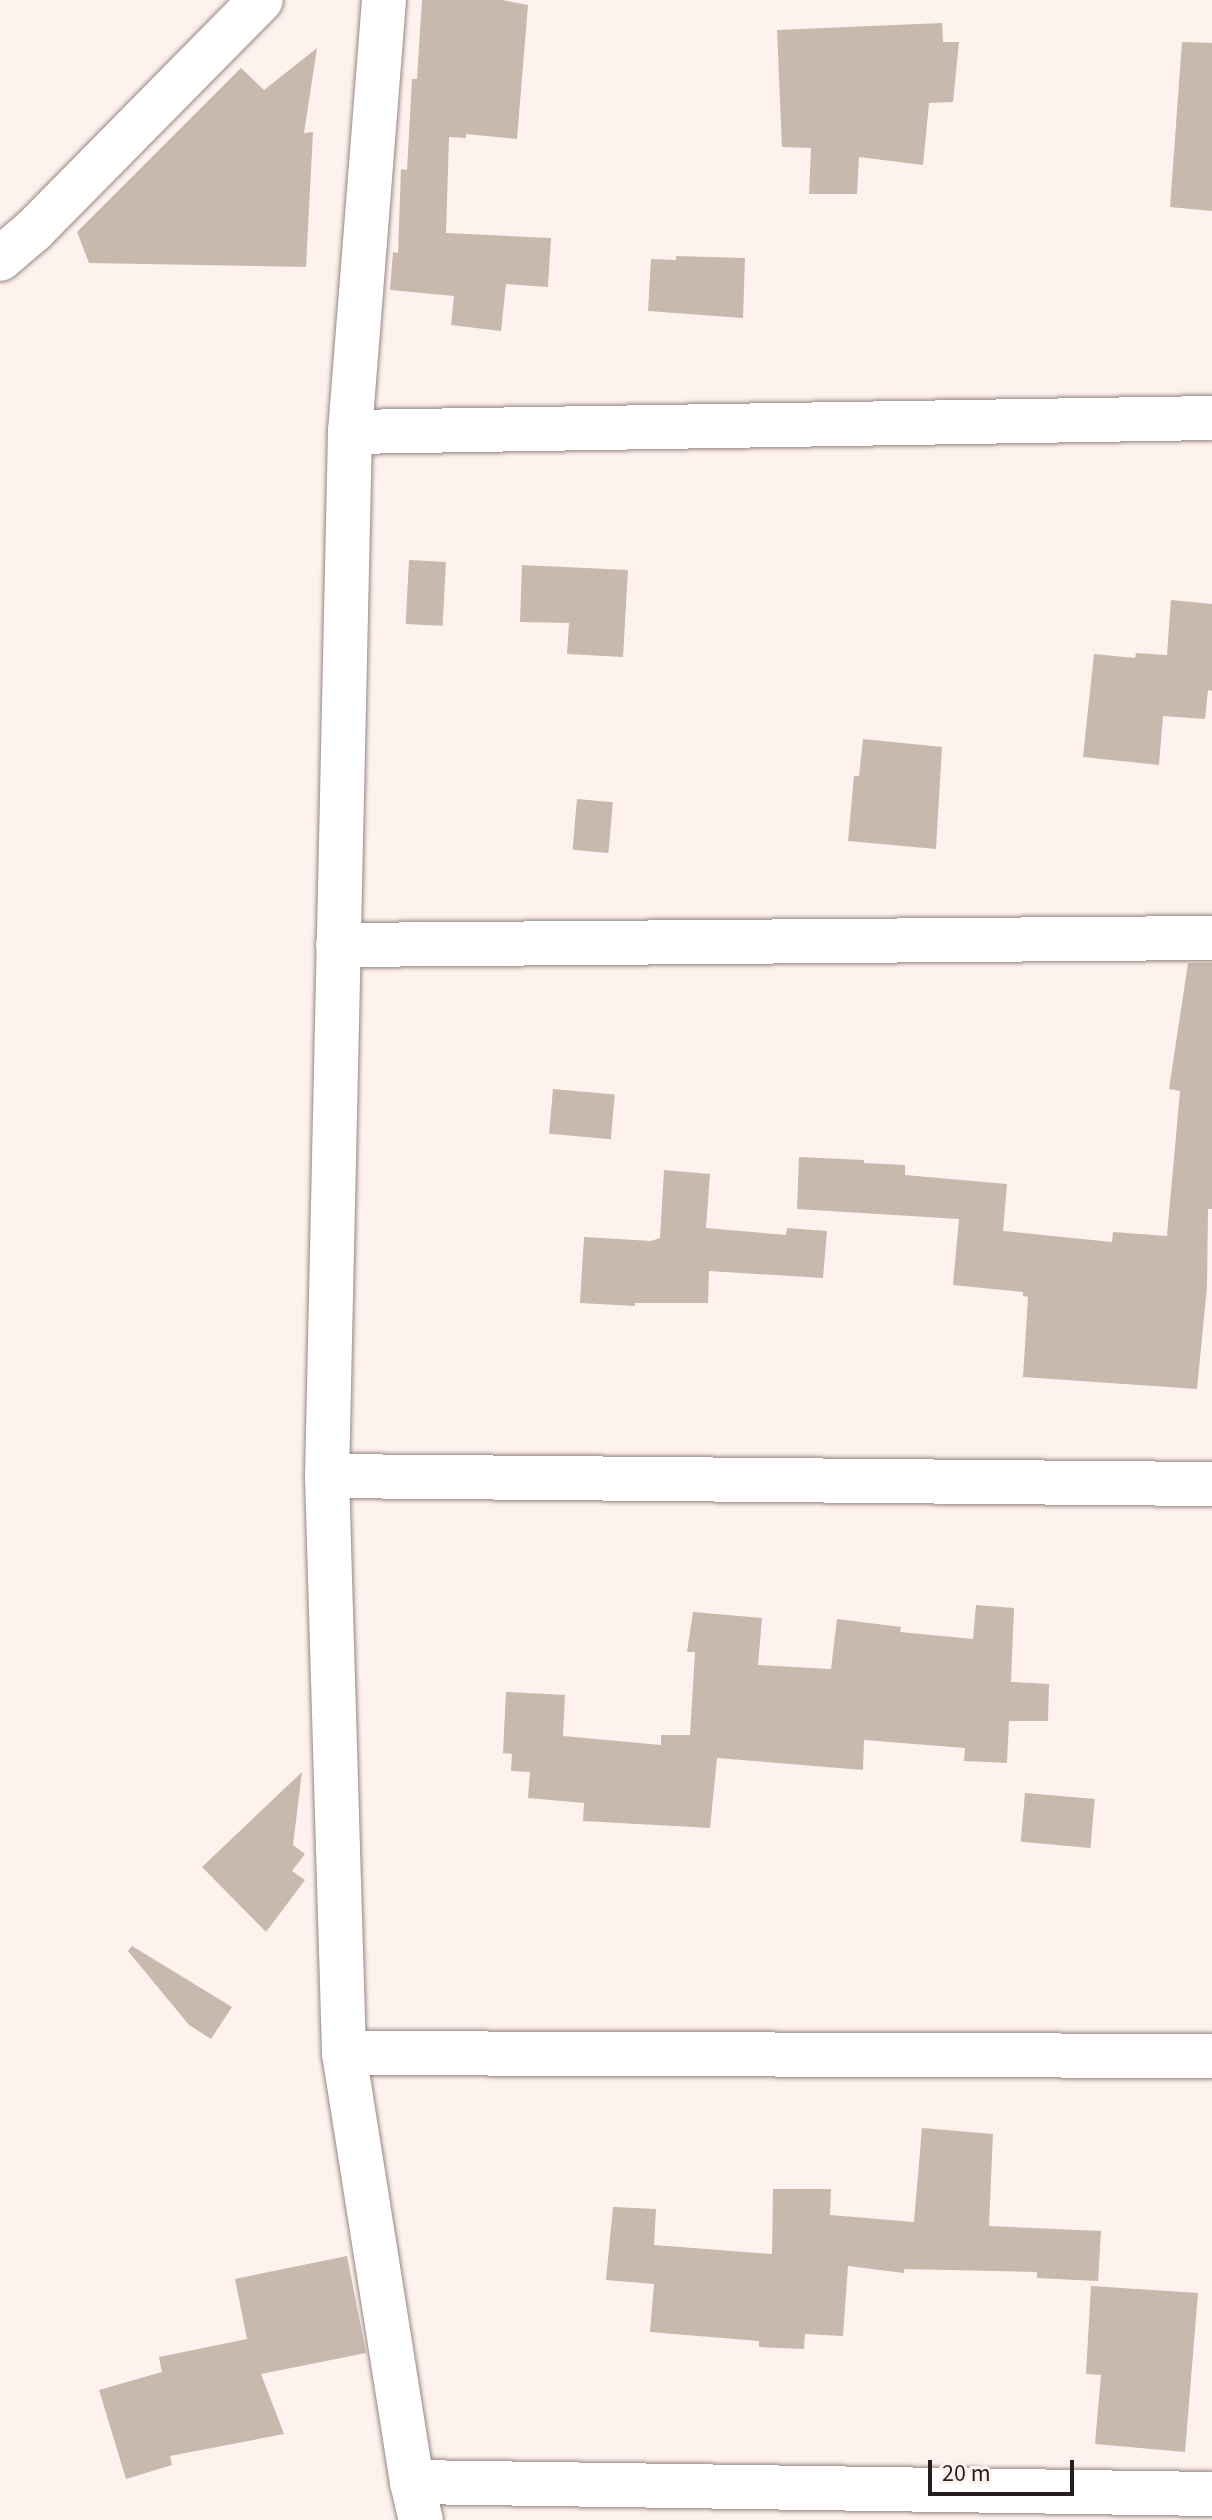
<!DOCTYPE html>
<html>
<head>
<meta charset="utf-8">
<style>
	body { margin:0 }
	#map { position:relative; width:1212px; height:2520px; overflow:hidden; background:#fef2ee; font-family:"Source Sans 3",sans-serif }
	div>[style] { position:absolute }
	[style*='--x'] { left:calc(var(--x)*1px); top:calc(var(--y)*1px); width:calc(var(--w)*1px); rotate:calc(var(--a)*1deg) }
	.building>* { inset:0; background:#c8b8ad; transform-origin:0 0 }
	.roads { filter:drop-shadow(0 0 2px #978580) drop-shadow(0 0 2px #978580) }
	.street>* { height:44px; margin:-22px; padding:0 22px; transform-origin:22px; border-radius:22px; background:#fff }
	.secondary>* { height:44px; margin:-22px; padding:0 22px; transform-origin:22px; border-radius:22px; background:#fff }
	span { translate:-50% -50%; white-space:nowrap; text-align:center; line-height:1.15; -webkit-text-stroke:6px #fef2ee; paint-order:stroke }
	.scale { position:absolute; left:928px; top:2460px; width:146px; height:36px; box-sizing:border-box; border:4px solid #251e1c; border-top:0; padding-left:10px; font-size:24px; line-height:28px; white-space:nowrap; color:#251e1c; -webkit-text-stroke:6px #fef2ee; paint-order:stroke }
</style>
</head>
<body>
<div id="map">
	<div class="building">
		<div style="clip-path:polygon(422px 0,502px 0,528px 5px,517px 139px,466px 134px,466px 138px,449px 137px,446px 233px,551px 238px,548px 287px,506px 284px,501px 331px,451px 325px,454px 296px,390px 290px,393px 252px,398px 253px,401px 169px,407px 170px,412px 79px,417px 79px)"></div>
		<div style="clip-path:polygon(942px 23px,943px 42px,959px 42px,953px 102px,929px 103px,923px 165px,859px 157px,857px 194px,809px 194px,811px 148px,782px 147px,777px 30px)"></div>
		<div style="clip-path:polygon(1182px 42px,1212px 43px,1212px 211px,1170px 207px)"></div>
		<div style="clip-path:polygon(317px 48px,304px 133px,313px 132px,306px 267px,89px 263px,77px 232px,241px 68px,264px 90px)"></div>
		<div style="clip-path:polygon(676px 256px,745px 258px,743px 318px,648px 311px,651px 259px,676px 260px)"></div>
		<div style="left:409px;top:560px;width:37px;height:64px;rotate:3deg"></div>
		<div style="clip-path:polygon(522px 565px,628px 570px,623px 657px,567px 654px,569px 623px,520px 622px)"></div>
		<div style="clip-path:polygon(1171px 600px,1212px 604px,1212px 691px,1208px 690px,1205px 719px,1163px 716px,1159px 765px,1083px 757px,1094px 654px,1135px 658px,1136px 653px,1167px 655px)"></div>
		<div style="clip-path:polygon(863px 739px,942px 747px,936px 849px,848px 841px,854px 776px,859px 776px)"></div>
		<div style="left:577px;top:799px;width:36px;height:51px;rotate:5deg"></div>
		<div style="clip-path:polygon(1188px 963px,1212px 963px,1212px 1209px,1208px 1209px,1207px 1287px,1197px 1389px,1023px 1377px,1028px 1297px,1023px 1296px,1023px 1292px,953px 1285px,959px 1219px,797px 1209px,799px 1157px,864px 1160px,864px 1163px,905px 1165px,905px 1175px,1007px 1184px,1003px 1231px,1112px 1242px,1113px 1232px,1167px 1236px,1180px 1091px,1169px 1089px)"></div>
		<div style="left:553px;top:1089px;width:62px;height:45px;rotate:5deg"></div>
		<div style="clip-path:polygon(664px 1170px,710px 1174px,706px 1228px,786px 1235px,787px 1228px,827px 1231px,823px 1278px,709px 1271px,708px 1303px,635px 1303px,635px 1306px,580px 1303px,584px 1237px,651px 1241px,660px 1238px)"></div>
		<div style="clip-path:polygon(976px 1605px,1014px 1608px,1011px 1682px,1049px 1684px,1048px 1721px,1009px 1721px,1007px 1763px,964px 1761px,965px 1748px,864px 1740px,863px 1770px,717px 1758px,710px 1828px,583px 1821px,584px 1803px,528px 1798px,530px 1772px,511px 1771px,512px 1754px,503px 1753px,506px 1692px,565px 1695px,563px 1736px,661px 1745px,661px 1735px,690px 1735px,695px 1652px,687px 1652px,693px 1612px,762px 1618px,758px 1665px,831px 1669px,837px 1619px,901px 1627px,900px 1632px,973px 1639px)"></div>
		<div style="clip-path:polygon(302px 1772px,293px 1845px,305px 1854px,292px 1871px,305px 1880px,266px 1932px,202px 1867px)"></div>
		<div style="left:1025px;top:1793px;width:70px;height:49px;rotate:5deg"></div>
		<div style="clip-path:polygon(132px 1946px,232px 2007px,211px 2039px,189px 2025px,128px 1951px)"></div>
		<div style="clip-path:polygon(922px 2128px,993px 2134px,989px 2226px,1101px 2231px,1098px 2281px,1037px 2278px,1037px 2272px,904px 2269px,904px 2273px,848px 2266px,843px 2336px,805px 2334px,804px 2349px,759px 2347px,759px 2341px,650px 2332px,654px 2284px,606px 2280px,613px 2207px,656px 2209px,654px 2245px,772px 2254px,773px 2189px,831px 2189px,830px 2215px,914px 2222px)"></div>
		<div style="clip-path:polygon(347px 2256px,366px 2353px,261px 2374px,284px 2434px,170px 2456px,172px 2465px,126px 2479px,99px 2390px,162px 2372px,159px 2357px,247px 2339px,235px 2279px)"></div>
		<div style="clip-path:polygon(1091px 2286px,1198px 2293px,1185px 2452px,1095px 2444px,1101px 2375px,1086px 2374px)"></div>
	</div>
	<div class="roads">
		<div class="street">
			<div style="--x:384;--y:0;--w:433;--a:94.5"></div>
			<div style="--x:350;--y:432;--w:1044;--a:91.26"></div>
			<div style="--x:327;--y:1476;--w:577;--a:88.31"></div>
			<div style="--x:344;--y:2053;--w:434;--a:81"></div>
			<div style="--x:412;--y:2482;--w:39;--a:77"></div>
			<div style="--x:350;--y:432;--w:862;--a:-0.93"></div>
			<div style="--x:338;--y:945;--w:874;--a:-0.46"></div>
			<div style="--x:327;--y:1476;--w:885;--a:0.52"></div>
			<div style="--x:344;--y:2053;--w:868;--a:0.2"></div>
			<div style="--x:412;--y:2482;--w:800;--a:0.86"></div>
		</div>
		<div class="secondary">
			<div style="--x:0;--y:259;--w:45;--a:-40.5"></div>
			<div style="--x:34;--y:230;--w:323;--a:-45.4"></div>
		</div>
	</div>
	<div class="scale">20 m</div>
</div>
</body>
</html>
